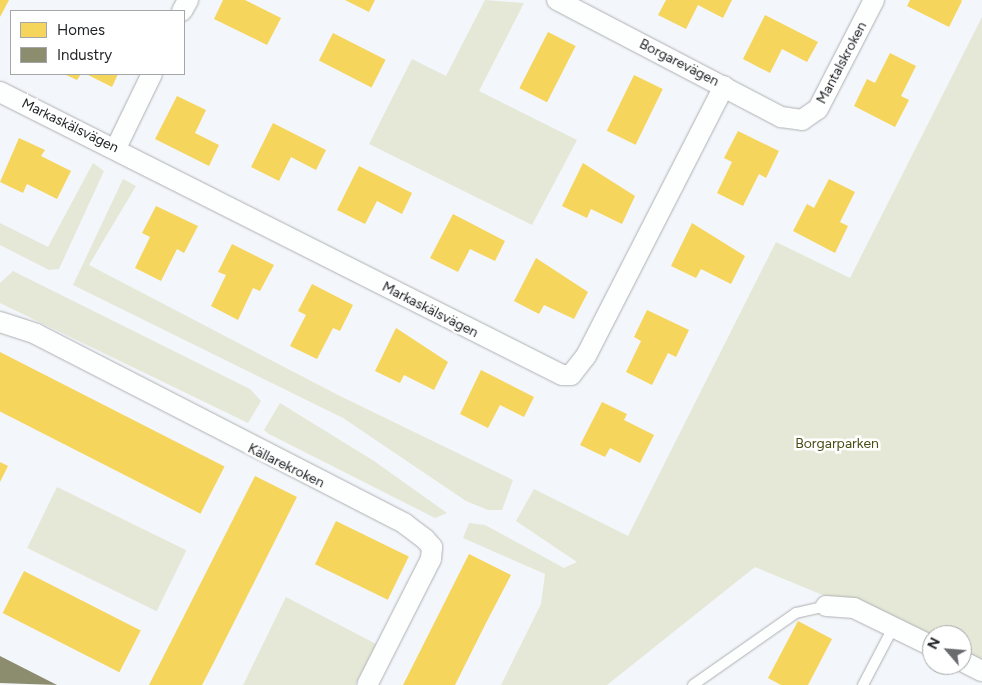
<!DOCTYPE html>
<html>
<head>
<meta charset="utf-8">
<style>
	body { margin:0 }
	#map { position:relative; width:982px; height:685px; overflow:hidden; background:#f3f6fa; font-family:Figtree,sans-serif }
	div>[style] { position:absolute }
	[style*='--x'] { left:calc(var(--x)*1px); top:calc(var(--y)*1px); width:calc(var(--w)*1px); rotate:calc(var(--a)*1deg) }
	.green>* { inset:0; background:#e5e8d6; transform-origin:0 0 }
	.homes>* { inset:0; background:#f6d55c; transform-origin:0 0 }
	.industry>* { inset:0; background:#8c8c6e }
	.roads { filter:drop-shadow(0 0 1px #aeb0b3) drop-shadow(0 0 1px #aeb0b3) }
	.lane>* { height:10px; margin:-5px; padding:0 5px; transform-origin:5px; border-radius:5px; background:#fdfefe }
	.street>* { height:20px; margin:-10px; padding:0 10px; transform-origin:10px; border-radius:10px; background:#fdfefe }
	span { translate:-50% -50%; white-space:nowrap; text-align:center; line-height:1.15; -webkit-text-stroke:5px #fff; paint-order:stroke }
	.street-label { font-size:14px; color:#1e2023 }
	.park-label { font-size:14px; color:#4c4e18 }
	.legend { position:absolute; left:10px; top:10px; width:175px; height:65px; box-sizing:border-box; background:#fff; border:1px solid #a5a6a7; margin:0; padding:6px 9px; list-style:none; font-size:15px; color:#1e2023 }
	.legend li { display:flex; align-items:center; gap:10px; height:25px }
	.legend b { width:25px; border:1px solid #a5a6a7 }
	.north { position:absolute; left:922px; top:625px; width:50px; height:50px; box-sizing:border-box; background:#fff; border:1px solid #a5a6a7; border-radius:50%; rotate:297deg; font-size:14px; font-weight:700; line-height:20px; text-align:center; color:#1e2023 }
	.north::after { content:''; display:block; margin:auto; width:18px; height:22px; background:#696b6e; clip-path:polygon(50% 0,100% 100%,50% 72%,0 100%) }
</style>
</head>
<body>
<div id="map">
	<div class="green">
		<div style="clip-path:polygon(485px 0,524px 3px,479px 91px,577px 140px,532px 225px,369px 144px,412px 59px,446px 76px)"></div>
		<div style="clip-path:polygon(982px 17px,982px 661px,962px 652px,962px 635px,932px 635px,932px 640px,755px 567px,607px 685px,501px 685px,541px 604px,545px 574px,463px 538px,469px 523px,485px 525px,564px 568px,577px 562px,516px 521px,534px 489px,628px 536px,776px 242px,850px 278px)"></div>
		<div style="clip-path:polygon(93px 163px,104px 171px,59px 269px,49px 270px,0 245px,0 223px,48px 247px)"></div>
		<div style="clip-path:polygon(123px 179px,136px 186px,89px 265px,338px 395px,513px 480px,502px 510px,488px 510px,466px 501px,343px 418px,73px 285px)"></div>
		<div style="clip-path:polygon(13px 271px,250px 389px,261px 401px,248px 423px,0 303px,0 283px)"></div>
		<div style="clip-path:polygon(280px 403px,374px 461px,447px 513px,435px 518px,269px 434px,264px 430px)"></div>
		<div style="left:57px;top:487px;width:144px;height:68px;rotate:26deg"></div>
		<div style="clip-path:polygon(286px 597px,376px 644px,355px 685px,243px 685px)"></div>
	</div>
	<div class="homes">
		<div style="clip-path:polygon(0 0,9px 0,0 17px)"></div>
		<div style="clip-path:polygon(223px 0,245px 0,281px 18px,267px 45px,214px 19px)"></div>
		<div style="clip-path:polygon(345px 0,375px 0,369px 12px)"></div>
		<div style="clip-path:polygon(666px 0,732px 0,723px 18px,698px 5px,686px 29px,658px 15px)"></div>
		<div style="clip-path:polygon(910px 0,961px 0,962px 1px,949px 27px,907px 6px)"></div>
		<div style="clip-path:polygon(765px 15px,818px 42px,807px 62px,782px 49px,770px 73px,743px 59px)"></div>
		<div style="left:548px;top:32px;width:31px;height:63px;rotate:27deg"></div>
		<div style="left:333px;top:33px;width:59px;height:31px;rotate:27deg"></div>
		<div style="clip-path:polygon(890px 53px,916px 66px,901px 96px,909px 100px,895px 127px,854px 106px,867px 79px,875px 83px)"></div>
		<div style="clip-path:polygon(64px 74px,81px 74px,77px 80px)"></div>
		<div style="clip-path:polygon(86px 74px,118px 74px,112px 87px)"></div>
		<div style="left:634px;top:75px;width:32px;height:62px;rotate:26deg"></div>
		<div style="clip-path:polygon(177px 96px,206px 110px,195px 133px,219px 145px,209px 166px,155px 139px)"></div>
		<div style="clip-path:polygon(273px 123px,326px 150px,316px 170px,291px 157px,279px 181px,251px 167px)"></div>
		<div style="clip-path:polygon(738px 131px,779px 151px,766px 178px,759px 174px,743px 206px,717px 193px,732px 162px,724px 158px)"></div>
		<div style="clip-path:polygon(19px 138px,45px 150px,41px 156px,71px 171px,57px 199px,27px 184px,23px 193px,0 182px)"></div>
		<div style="clip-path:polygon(583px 163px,635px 196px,622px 224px,591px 209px,587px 218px,562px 206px)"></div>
		<div style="clip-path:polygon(359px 166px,412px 193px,402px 214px,377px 201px,365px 224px,337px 210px)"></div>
		<div style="clip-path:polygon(829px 179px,855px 192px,840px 222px,848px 226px,835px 253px,793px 231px,807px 204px,814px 208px)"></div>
		<div style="clip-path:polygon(156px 206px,198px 226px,184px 253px,177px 249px,161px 281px,135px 268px,150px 237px,142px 233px)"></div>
		<div style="clip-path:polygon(453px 214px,505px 241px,495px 261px,470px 249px,458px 272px,430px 258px)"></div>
		<div style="clip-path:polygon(692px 223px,745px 256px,731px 284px,701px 269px,696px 278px,671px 266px)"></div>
		<div style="clip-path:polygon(232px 244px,274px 265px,260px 291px,253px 288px,238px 320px,211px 306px,226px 275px,218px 272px)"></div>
		<div style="clip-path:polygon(536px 258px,588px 292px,574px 319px,544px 305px,539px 314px,514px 301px)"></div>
		<div style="clip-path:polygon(312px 284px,353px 305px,340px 331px,333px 328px,317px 359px,290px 346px,306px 315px,298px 311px)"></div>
		<div style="clip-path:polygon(647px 310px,689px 330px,676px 357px,668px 353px,652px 385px,626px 372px,641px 341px,634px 337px)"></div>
		<div style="clip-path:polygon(396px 328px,448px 362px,434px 390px,404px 375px,400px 383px,375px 371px)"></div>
		<div style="left:0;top:352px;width:252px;height:53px;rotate:27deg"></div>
		<div style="clip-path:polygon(481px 370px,534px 397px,524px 417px,500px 405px,488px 428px,460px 414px)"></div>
		<div style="clip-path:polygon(602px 402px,627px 414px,624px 420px,654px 435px,640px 463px,610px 448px,605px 457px,580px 445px)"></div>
		<div style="clip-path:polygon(0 462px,8px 466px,0 482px)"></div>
		<div style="clip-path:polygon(255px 476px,297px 497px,215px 660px,202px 685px,149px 685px)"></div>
		<div style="left:336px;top:521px;width:81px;height:48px;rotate:26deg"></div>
		<div style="clip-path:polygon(469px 554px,511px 575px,487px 621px,455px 685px,403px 685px)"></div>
		<div style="left:24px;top:571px;width:131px;height:47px;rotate:27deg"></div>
		<div style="clip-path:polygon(798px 621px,832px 639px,808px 685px,781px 685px,768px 678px)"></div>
	</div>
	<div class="industry">
		<div style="clip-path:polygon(0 656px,57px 685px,0 683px)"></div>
	</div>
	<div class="roads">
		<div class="lane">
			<div style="--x:693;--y:685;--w:126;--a:-35"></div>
			<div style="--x:796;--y:613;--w:31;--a:-13"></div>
			<div style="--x:863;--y:685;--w:67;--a:-62.3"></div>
		</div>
		<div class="street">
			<div style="--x:557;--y:0;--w:253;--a:27.6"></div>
			<div style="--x:781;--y:117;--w:21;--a:8"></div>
			<div style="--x:802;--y:120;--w:19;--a:-35"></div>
			<div style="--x:818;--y:109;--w:123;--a:-62.8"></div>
			<div style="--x:182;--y:11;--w:13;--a:-61"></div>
			<div style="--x:0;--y:92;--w:629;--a:26.73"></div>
			<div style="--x:562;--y:375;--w:9;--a:0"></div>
			<div style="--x:571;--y:375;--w:24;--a:-52"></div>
			<div style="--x:586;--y:356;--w:303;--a:-62.9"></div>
			<div style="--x:116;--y:148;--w:82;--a:-64.1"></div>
			<div style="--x:0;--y:322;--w:38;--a:18"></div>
			<div style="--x:36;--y:334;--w:415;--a:27.2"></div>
			<div style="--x:405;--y:524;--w:25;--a:37"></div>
			<div style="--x:425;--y:539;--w:11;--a:49"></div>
			<div style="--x:432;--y:547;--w:12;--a:95"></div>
			<div style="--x:431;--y:559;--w:141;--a:116.9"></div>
			<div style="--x:826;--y:606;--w:28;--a:4"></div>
			<div style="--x:854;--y:608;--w:87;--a:26"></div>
			<div style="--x:962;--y:661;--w:22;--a:27"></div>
		</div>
	</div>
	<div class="street-label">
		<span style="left:679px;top:63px;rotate:27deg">Borgarevägen</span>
		<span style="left:842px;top:63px;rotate:-62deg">Mantalskroken</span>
		<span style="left:70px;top:126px;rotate:26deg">Markaskälsvägen</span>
		<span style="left:430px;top:310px;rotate:27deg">Markaskälsvägen</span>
		<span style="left:286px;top:466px;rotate:26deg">Källarekroken</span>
	</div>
	<div class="park-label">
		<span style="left:837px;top:444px">Borgarparken</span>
	</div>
	<ul class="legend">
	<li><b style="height:14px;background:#f6d55c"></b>Homes</li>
	<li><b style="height:14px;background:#8c8c6e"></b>Industry</li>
	</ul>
	<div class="north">N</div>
</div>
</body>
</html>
